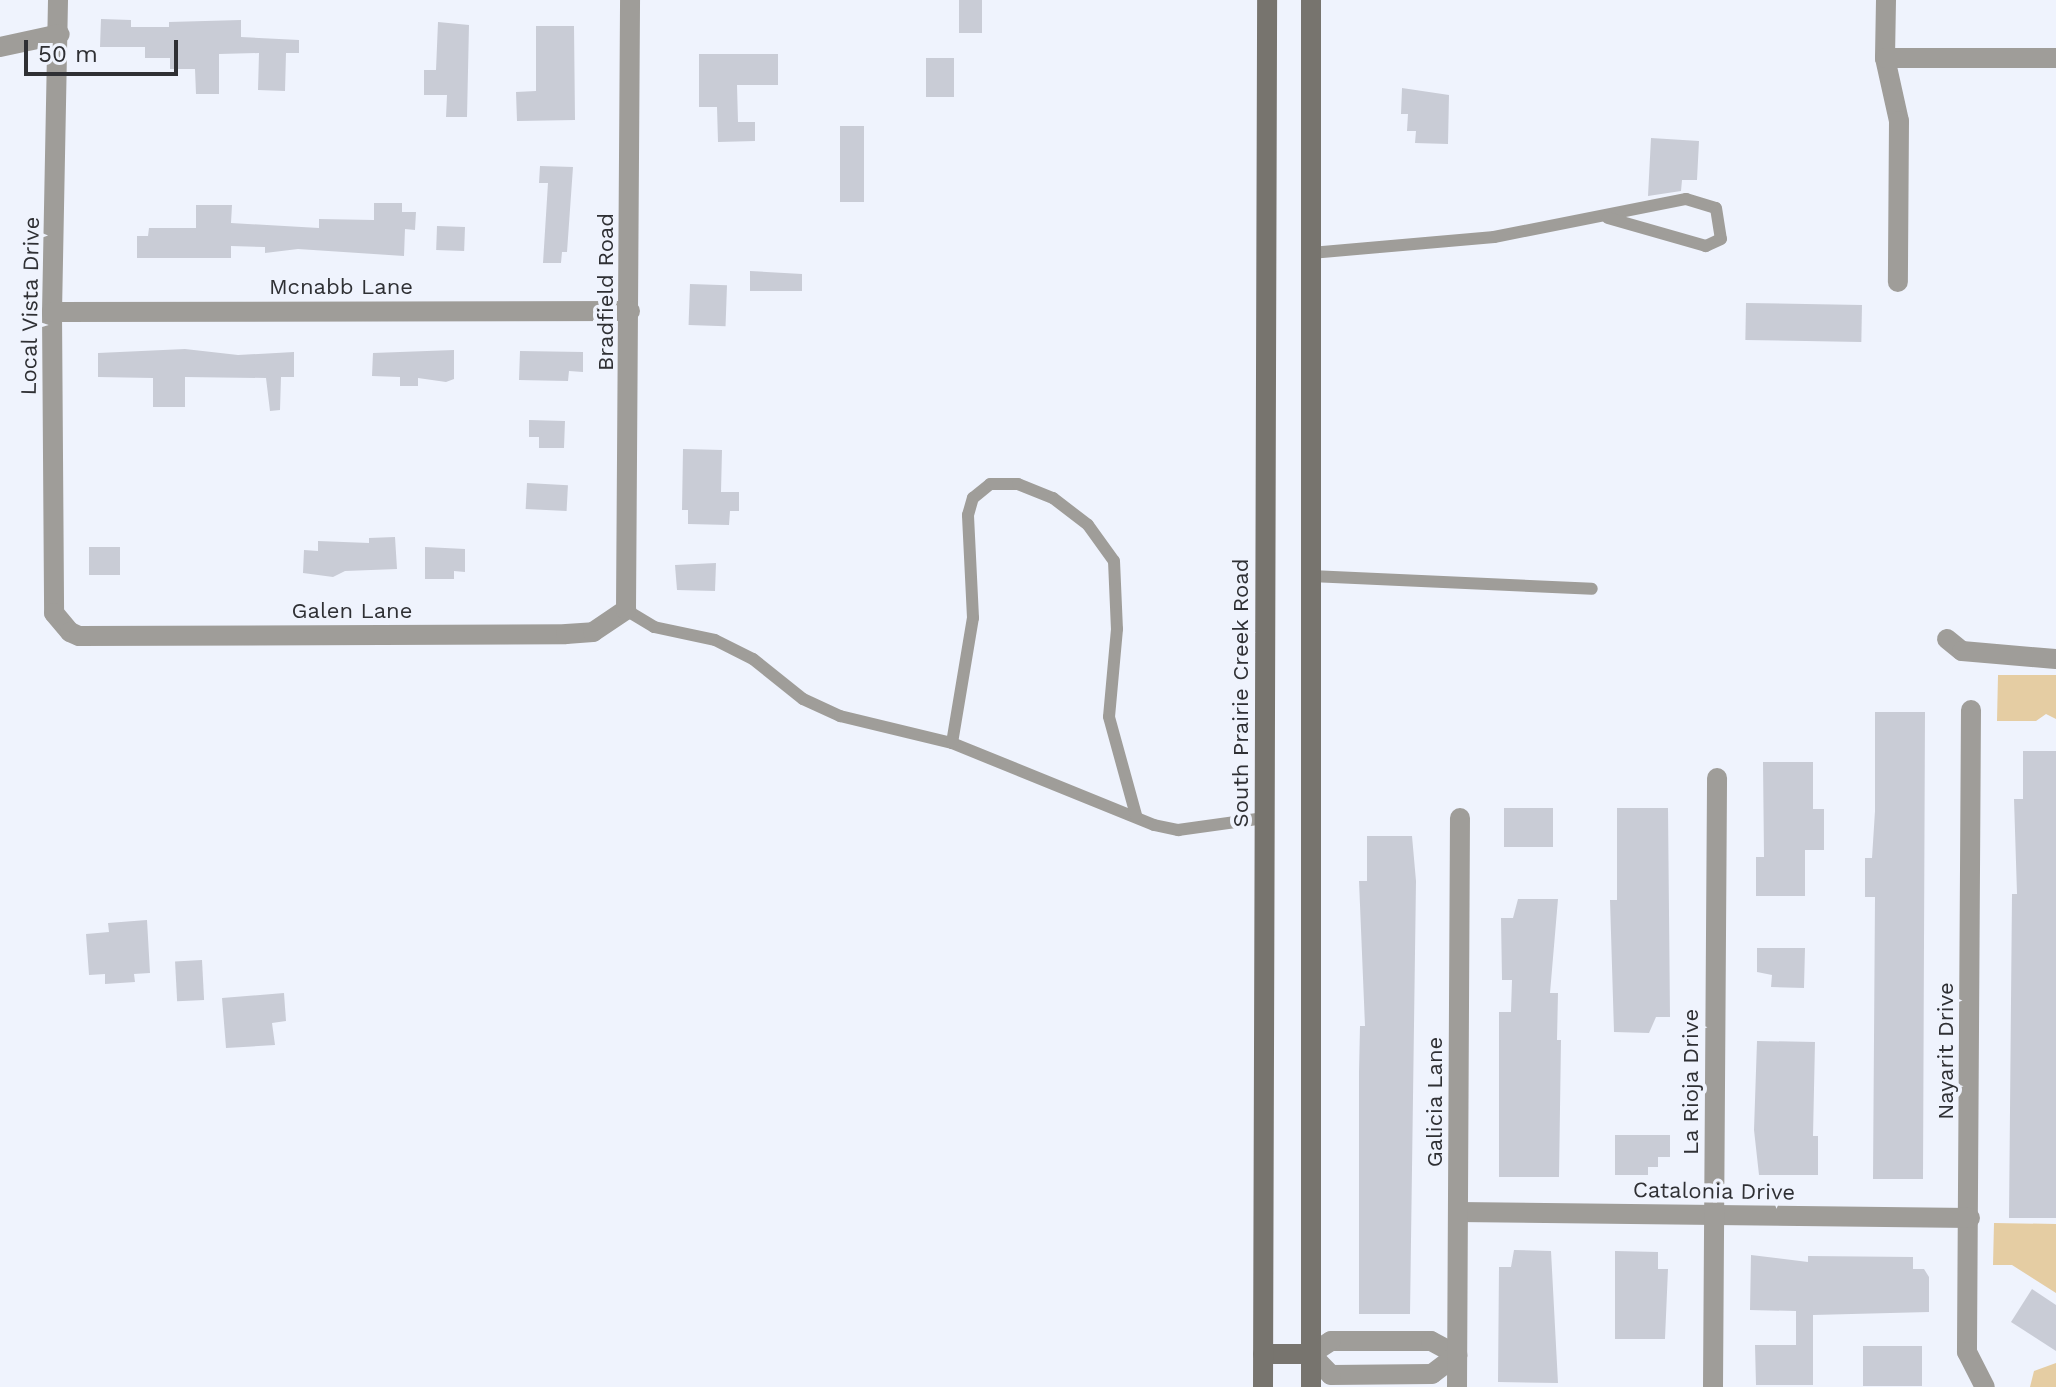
<!DOCTYPE html>
<html>
<head>
<meta charset="utf-8">
<style>
	body { margin:0 }
	#map { position:relative; width:2056px; height:1387px; overflow:hidden; background:#eff3fd; font-family:"Work Sans",sans-serif }
	div>[style] { position:absolute }
	[style*='--x'] { left:calc(var(--x)*1px); top:calc(var(--y)*1px); width:calc(var(--w)*1px); rotate:calc(var(--a)*1deg) }
	.green>* { inset:0; background:#e5cda3 }
	.building>* { inset:0; background:#c9ccd6; transform-origin:0 0 }
	.lane>* { height:12px; margin:-6px; padding:0 6px; transform-origin:6px; border-radius:6px; background:#9f9d99 }
	.street>* { height:20px; margin:-10px; padding:0 10px; transform-origin:10px; border-radius:10px; background:#9f9d99 }
	.secondary>* { height:20px; margin:-10px; padding:0 10px; transform-origin:10px; border-radius:10px; background:#77746e }
	span { translate:-50% -50%; white-space:nowrap; text-align:center; line-height:1.15; -webkit-text-stroke:8px #eff3fd; paint-order:stroke }
	.street-label { font-size:22px; color:#2f3034 }
	.scale { position:absolute; left:24px; top:40px; width:154px; height:36px; box-sizing:border-box; border:4px solid #2f3034; border-top:0; padding-left:10px; font-size:24px; line-height:28px; white-space:nowrap; color:#2f3034; -webkit-text-stroke:6px #eff3fd; paint-order:stroke }
</style>
</head>
<body>
<div id="map">
	<div class="green">
		<div style="clip-path:polygon(1998px 675px,2056px 675px,2056px 719px,2046px 714px,2036px 721px,1997px 721px)"></div>
		<div style="clip-path:polygon(1994px 1223px,2056px 1224px,2056px 1293px,2012px 1265px,1993px 1265px)"></div>
		<div style="clip-path:polygon(2056px 1363px,2056px 1387px,2030px 1387px,2034px 1371px)"></div>
	</div>
	<div class="building">
		<div style="left:959px;top:0;width:23px;height:33px"></div>
		<div style="clip-path:polygon(101px 19px,131px 20px,131px 27px,169px 27px,169px 22px,241px 20px,241px 37px,299px 40px,299px 53px,286px 53px,285px 91px,258px 90px,259px 53px,219px 54px,219px 94px,196px 94px,195px 69px,170px 69px,170px 58px,145px 58px,145px 47px,100px 47px)"></div>
		<div style="clip-path:polygon(438px 22px,469px 25px,467px 117px,446px 117px,447px 95px,424px 95px,424px 70px,436px 70px)"></div>
		<div style="clip-path:polygon(536px 26px,574px 26px,575px 120px,517px 121px,516px 92px,536px 91px)"></div>
		<div style="clip-path:polygon(699px 54px,778px 54px,778px 85px,737px 85px,738px 122px,755px 122px,755px 141px,718px 142px,717px 107px,699px 107px)"></div>
		<div style="left:926px;top:58px;width:28px;height:39px"></div>
		<div style="clip-path:polygon(1402px 88px,1449px 95px,1448px 144px,1415px 143px,1416px 131px,1407px 131px,1408px 114px,1401px 114px)"></div>
		<div style="left:840px;top:126px;width:24px;height:76px"></div>
		<div style="clip-path:polygon(1651px 138px,1699px 141px,1697px 180px,1682px 180px,1681px 191px,1648px 196px)"></div>
		<div style="clip-path:polygon(540px 166px,573px 167px,567px 252px,562px 252px,561px 263px,543px 263px,548px 183px,539px 183px)"></div>
		<div style="clip-path:polygon(374px 203px,402px 203px,402px 212px,416px 212px,415px 230px,405px 229px,404px 256px,298px 249px,265px 253px,265px 247px,231px 246px,231px 258px,137px 258px,137px 236px,148px 236px,149px 228px,196px 228px,196px 205px,232px 205px,231px 223px,319px 228px,319px 219px,374px 220px)"></div>
		<div style="left:437px;top:226px;width:28px;height:24px;rotate:2deg"></div>
		<div style="clip-path:polygon(750px 271px,802px 274px,802px 291px,750px 291px)"></div>
		<div style="left:690px;top:284px;width:37px;height:41px;rotate:2deg"></div>
		<div style="left:1746px;top:303px;width:116px;height:37px;rotate:1deg"></div>
		<div style="clip-path:polygon(185px 349px,238px 355px,294px 352px,294px 377px,281px 377px,280px 410px,270px 411px,266px 378px,185px 377px,185px 407px,153px 407px,153px 378px,98px 377px,98px 353px)"></div>
		<div style="clip-path:polygon(454px 350px,454px 379px,446px 382px,418px 378px,418px 386px,400px 386px,400px 377px,372px 376px,373px 353px)"></div>
		<div style="clip-path:polygon(520px 351px,583px 352px,583px 372px,569px 371px,568px 381px,519px 380px)"></div>
		<div style="clip-path:polygon(529px 420px,565px 421px,564px 448px,539px 448px,539px 437px,529px 437px)"></div>
		<div style="clip-path:polygon(683px 449px,722px 450px,721px 492px,739px 492px,739px 511px,730px 511px,729px 525px,688px 524px,688px 510px,682px 510px)"></div>
		<div style="left:527px;top:483px;width:41px;height:26px;rotate:3deg"></div>
		<div style="clip-path:polygon(395px 537px,397px 569px,345px 571px,333px 577px,303px 573px,304px 550px,318px 551px,318px 541px,369px 543px,369px 538px)"></div>
		<div style="left:89px;top:547px;width:31px;height:28px"></div>
		<div style="clip-path:polygon(425px 547px,465px 549px,465px 572px,454px 571px,454px 579px,425px 579px)"></div>
		<div style="clip-path:polygon(716px 563px,715px 591px,677px 590px,675px 565px)"></div>
		<div style="clip-path:polygon(1875px 712px,1925px 712px,1923px 1179px,1873px 1179px,1875px 897px,1865px 897px,1865px 858px,1872px 858px,1875px 811px)"></div>
		<div style="clip-path:polygon(2023px 751px,2056px 751px,2056px 1218px,2009px 1218px,2012px 894px,2017px 894px,2014px 799px,2023px 799px)"></div>
		<div style="clip-path:polygon(1763px 762px,1813px 762px,1813px 809px,1824px 809px,1824px 850px,1805px 850px,1805px 896px,1756px 896px,1756px 857px,1764px 857px)"></div>
		<div style="left:1504px;top:808px;width:49px;height:39px"></div>
		<div style="clip-path:polygon(1617px 808px,1668px 808px,1670px 1017px,1656px 1017px,1649px 1033px,1614px 1032px,1610px 900px,1617px 900px)"></div>
		<div style="clip-path:polygon(1367px 836px,1412px 836px,1416px 881px,1410px 1314px,1359px 1314px,1359px 1072px,1360px 1026px,1365px 1026px,1359px 881px,1367px 881px)"></div>
		<div style="clip-path:polygon(1518px 899px,1558px 899px,1550px 993px,1558px 993px,1557px 1040px,1561px 1040px,1559px 1177px,1499px 1177px,1499px 1012px,1511px 1012px,1512px 980px,1502px 980px,1501px 918px,1513px 918px)"></div>
		<div style="clip-path:polygon(147px 920px,150px 973px,134px 974px,135px 982px,105px 984px,105px 974px,89px 975px,86px 934px,109px 932px,108px 923px)"></div>
		<div style="clip-path:polygon(1757px 948px,1805px 948px,1804px 988px,1771px 987px,1772px 975px,1757px 972px)"></div>
		<div style="left:202px;top:960px;width:40px;height:27px;rotate:87deg"></div>
		<div style="clip-path:polygon(284px 993px,286px 1021px,272px 1023px,275px 1045px,226px 1048px,222px 998px)"></div>
		<div style="clip-path:polygon(1757px 1041px,1815px 1042px,1813px 1136px,1818px 1136px,1818px 1175px,1759px 1175px,1754px 1130px)"></div>
		<div style="clip-path:polygon(1615px 1135px,1670px 1135px,1670px 1157px,1658px 1157px,1658px 1167px,1648px 1167px,1648px 1175px,1615px 1175px)"></div>
		<div style="clip-path:polygon(1514px 1250px,1551px 1251px,1558px 1383px,1498px 1382px,1499px 1267px,1511px 1267px)"></div>
		<div style="clip-path:polygon(1615px 1251px,1658px 1252px,1658px 1269px,1668px 1269px,1665px 1339px,1615px 1339px)"></div>
		<div style="clip-path:polygon(1751px 1255px,1808px 1262px,1808px 1256px,1913px 1257px,1913px 1269px,1924px 1269px,1929px 1277px,1929px 1312px,1813px 1315px,1813px 1385px,1756px 1385px,1755px 1345px,1796px 1345px,1796px 1311px,1750px 1310px)"></div>
		<div style="clip-path:polygon(2032px 1289px,2056px 1305px,2056px 1351px,2011px 1322px)"></div>
		<div style="left:1863px;top:1346px;width:59px;height:40px"></div>
	</div>
	<div class="lane">
		<div style="--x:1311;--y:253;--w:184;--a:-5"></div>
		<div style="--x:1494;--y:237;--w:196;--a:-11.2"></div>
		<div style="--x:1686;--y:199;--w:31;--a:17"></div>
		<div style="--x:1716;--y:208;--w:31;--a:81"></div>
		<div style="--x:1721;--y:239;--w:17;--a:155"></div>
		<div style="--x:1706;--y:246;--w:102;--a:-164.1"></div>
		<div style="--x:1311;--y:576;--w:281;--a:2.6"></div>
		<div style="--x:626;--y:610;--w:33;--a:31"></div>
		<div style="--x:654;--y:627;--w:62;--a:12"></div>
		<div style="--x:715;--y:640;--w:42;--a:26.6"></div>
		<div style="--x:753;--y:659;--w:64;--a:38.7"></div>
		<div style="--x:803;--y:699;--w:41;--a:24.7"></div>
		<div style="--x:840;--y:716;--w:115;--a:13.6"></div>
		<div style="--x:952;--y:743;--w:218;--a:22.1"></div>
		<div style="--x:1154;--y:825;--w:25;--a:12"></div>
		<div style="--x:1178;--y:830;--w:87;--a:-7.9"></div>
		<div style="--x:952;--y:743;--w:127;--a:-80.5"></div>
		<div style="--x:973;--y:618;--w:103;--a:-92.8"></div>
		<div style="--x:968;--y:515;--w:18;--a:-74"></div>
		<div style="--x:973;--y:498;--w:22;--a:-39"></div>
		<div style="--x:990;--y:484;--w:28;--a:0"></div>
		<div style="--x:1018;--y:484;--w:38;--a:22"></div>
		<div style="--x:1053;--y:498;--w:44;--a:37.6"></div>
		<div style="--x:1088;--y:525;--w:44;--a:54.2"></div>
		<div style="--x:1114;--y:561;--w:68;--a:87.5"></div>
		<div style="--x:1117;--y:629;--w:88;--a:95.2"></div>
		<div style="--x:1109;--y:717;--w:102;--a:74.6"></div>
	</div>
	<div class="street">
		<div style="--x:58;--y:0;--w:312;--a:91.1"></div>
		<div style="--x:52;--y:312;--w:301;--a:89.6"></div>
		<div style="--x:54;--y:613;--w:25;--a:50"></div>
		<div style="--x:70;--y:632;--w:10;--a:24"></div>
		<div style="--x:79;--y:636;--w:487;--a:-0.2"></div>
		<div style="--x:566;--y:634;--w:27;--a:-4"></div>
		<div style="--x:593;--y:632;--w:40;--a:-34"></div>
		<div style="--x:626;--y:610;--w:610;--a:-89.62"></div>
		<div style="--x:1886;--y:0;--w:58;--a:91"></div>
		<div style="--x:1885;--y:58;--w:65;--a:77.5"></div>
		<div style="--x:1899;--y:121;--w:161;--a:90.4"></div>
		<div style="--x:0;--y:47;--w:61;--a:-12.2"></div>
		<div style="--x:1885;--y:58;--w:171;--a:0"></div>
		<div style="--x:52;--y:312;--w:578;--a:-0.1"></div>
		<div style="--x:1947;--y:639;--w:19;--a:39"></div>
		<div style="--x:1962;--y:651;--w:94;--a:4.9"></div>
		<div style="--x:1971;--y:710;--w:642;--a:90.36"></div>
		<div style="--x:1967;--y:1352;--w:39;--a:63"></div>
		<div style="--x:1458;--y:1212;--w:512;--a:0.67"></div>
		<div style="--x:1331;--y:1341;--w:100;--a:0"></div>
		<div style="--x:1431;--y:1341;--w:30;--a:28"></div>
		<div style="--x:1457;--y:1355;--w:31;--a:143"></div>
		<div style="--x:1432;--y:1374;--w:101;--a:179.4"></div>
		<div style="--x:1331;--y:1375;--w:29;--a:-134"></div>
		<div style="--x:1311;--y:1354;--w:24;--a:-33"></div>
		<div style="--x:1457;--y:1387;--w:569;--a:-89.7"></div>
		<div style="--x:1713;--y:1387;--w:609;--a:-89.62"></div>
	</div>
	<div class="secondary">
		<div style="--x:1263;--y:1354;--w:48;--a:0"></div>
		<div style="--x:1263;--y:1387;--w:1387;--a:-89.83"></div>
		<div style="--x:1311;--y:1387;--w:1387;--a:-90"></div>
	</div>
	<div class="street-label">
		<span style="left:341px;top:287px">Mcnabb Lane</span>
		<span style="left:606px;top:292px;rotate:-90deg">Bradfield Road</span>
		<span style="left:30px;top:306px;rotate:-89deg">Local Vista Drive</span>
		<span style="left:352px;top:611px">Galen Lane</span>
		<span style="left:1241px;top:693px;rotate:-90deg">South Prairie Creek Road</span>
		<span style="left:1946px;top:1051px;rotate:-90deg">Nayarit Drive</span>
		<span style="left:1691px;top:1082px;rotate:-90deg">La Rioja Drive</span>
		<span style="left:1435px;top:1102px;rotate:-90deg">Galicia Lane</span>
		<span style="left:1714px;top:1191px;rotate:1deg">Catalonia Drive</span>
	</div>
	<div class="scale">50 m</div>
</div>
</body>
</html>
